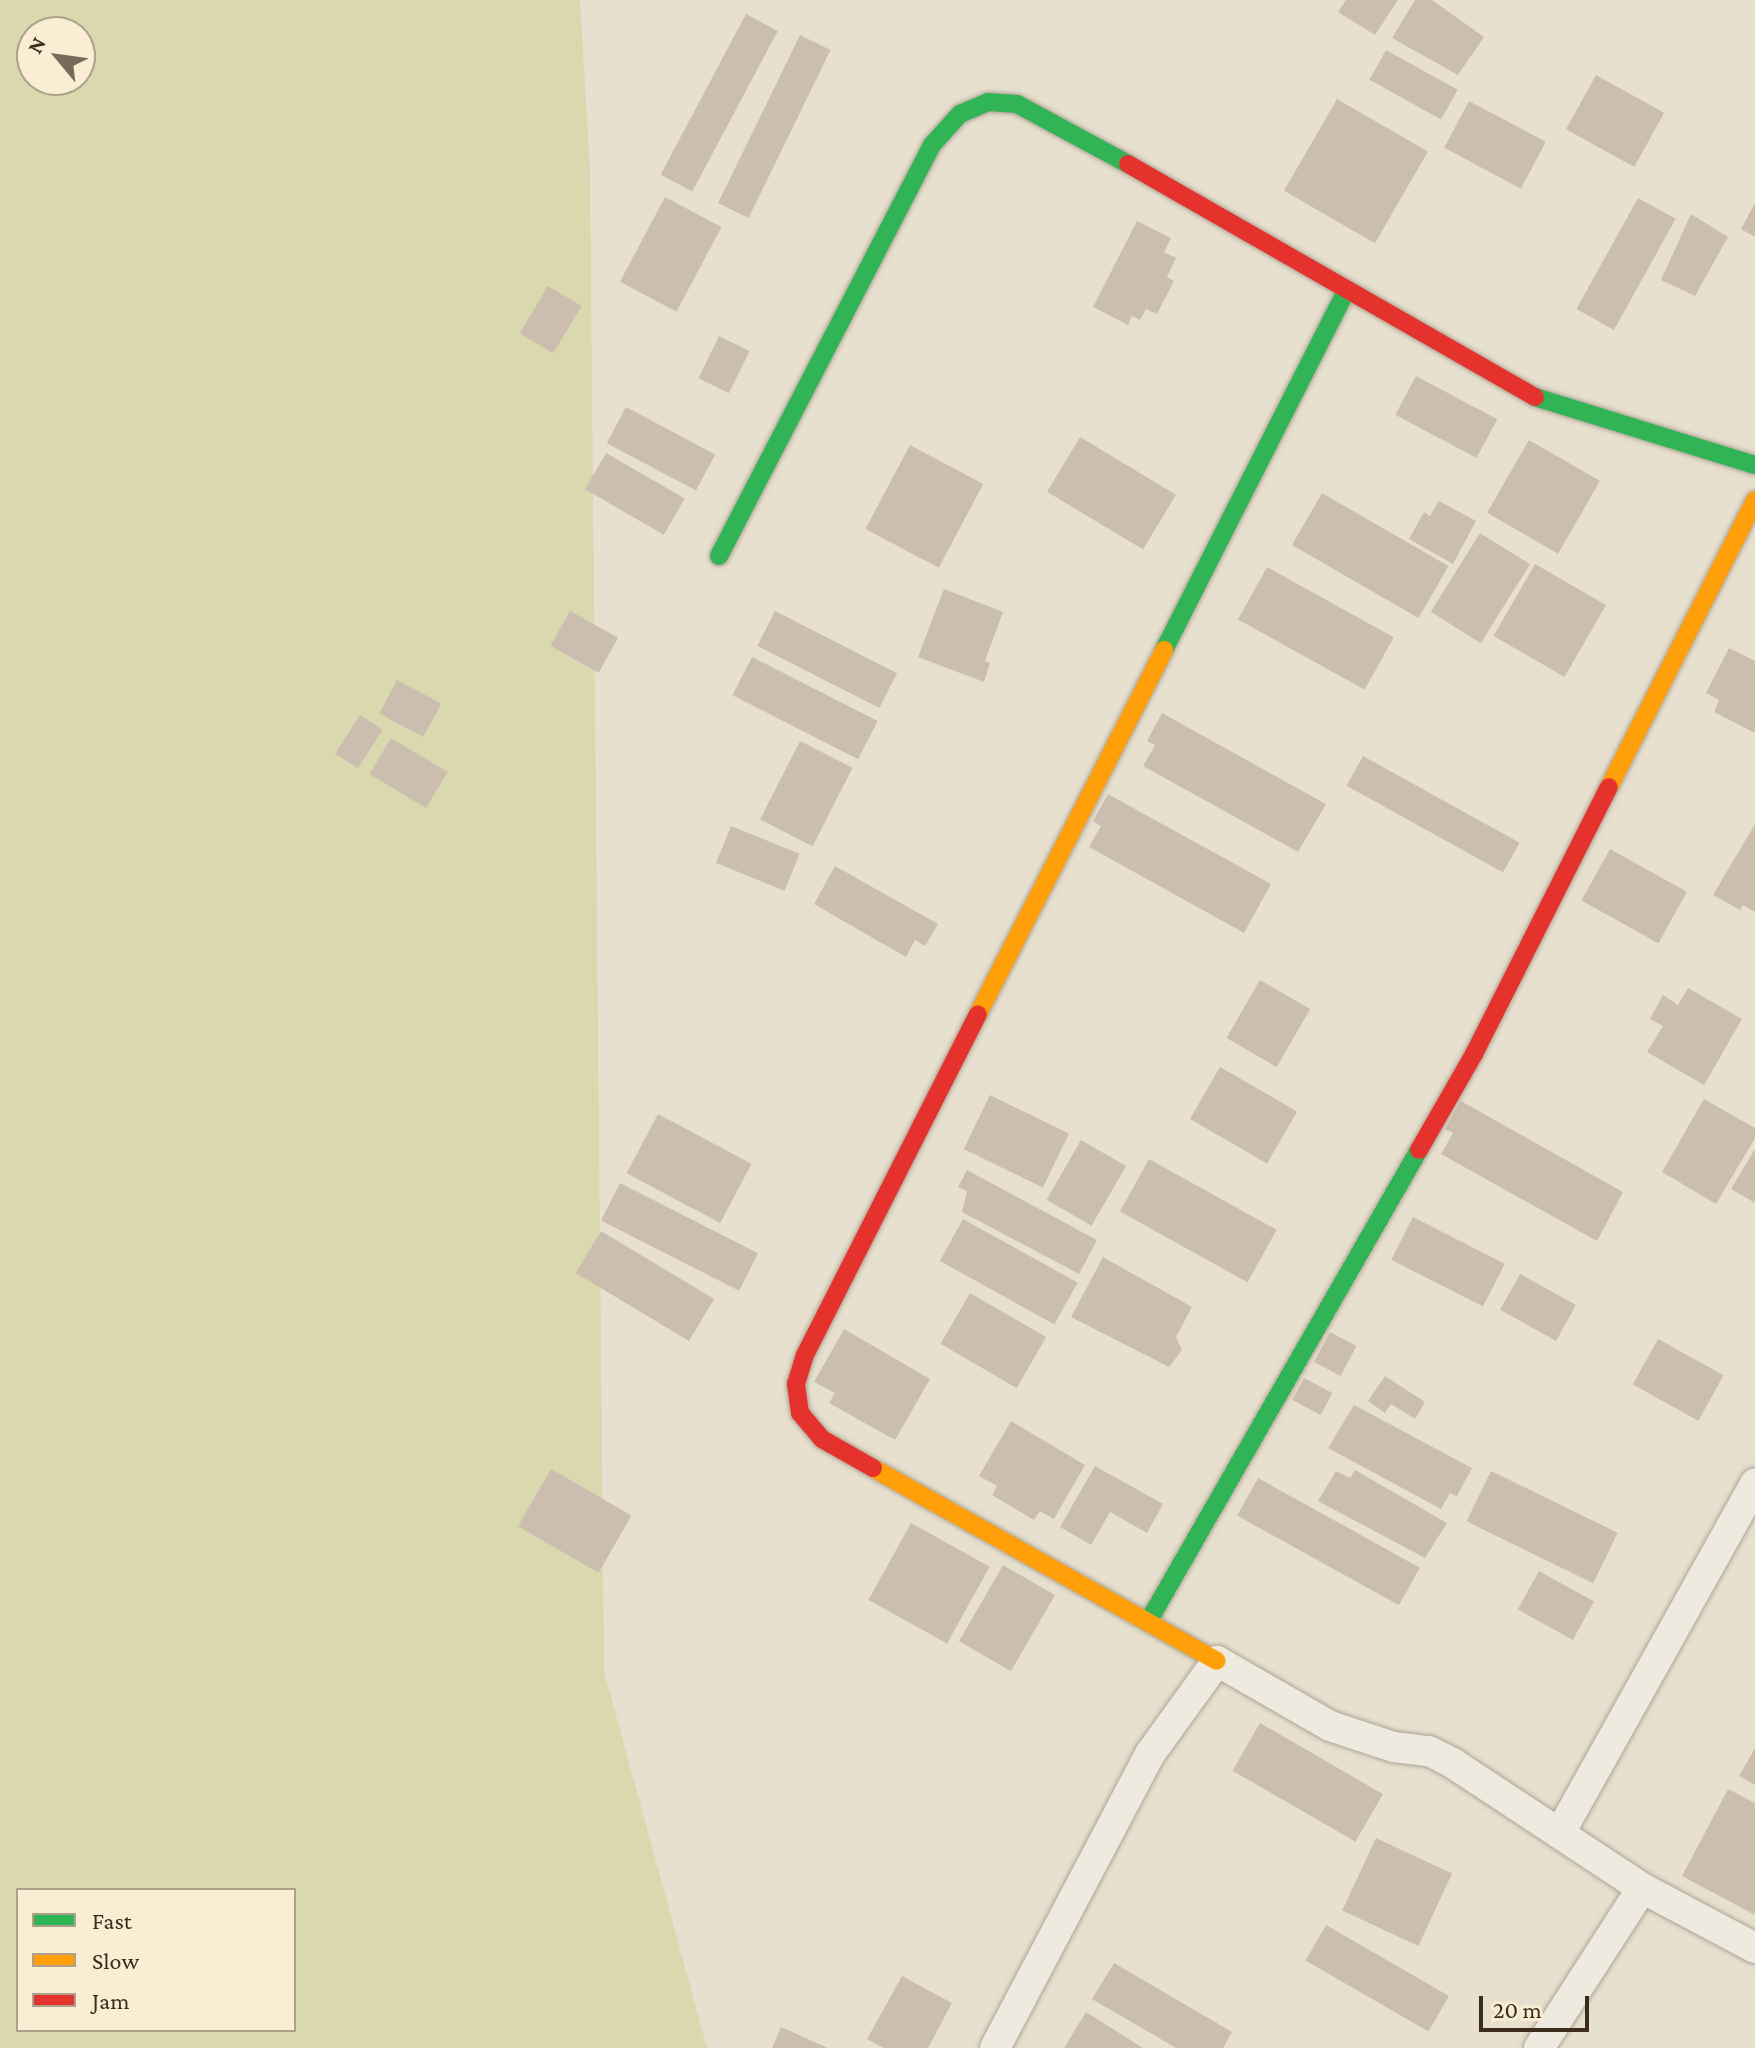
<!DOCTYPE html>
<html>
<head>
<meta charset="utf-8">
<style>
	body { margin:0 }
	#map { position:relative; width:1755px; height:2048px; overflow:hidden; background:#e8e0ce; font-family:"Crimson Pro",serif }
	div>[style] { position:absolute }
	[style*='--x'] { left:calc(var(--x)*1px); top:calc(var(--y)*1px); width:calc(var(--w)*1px); rotate:calc(var(--a)*1deg) }
	.green>* { inset:0; background:#d9d8af }
	.building>* { inset:0; background:#ccbeae; transform-origin:0 0 }
	.roads { filter:drop-shadow(0 0 2px #ada496) drop-shadow(0 0 2px #ada496) }
	.street>* { height:30px; margin:-15px; padding:0 15px; transform-origin:15px; border-radius:15px; background:#efeae0 }
	.fast>* { height:18px; margin:-9px; padding:0 9px; transform-origin:9px; border-radius:9px; background:#30b455 }
	.slow>* { height:18px; margin:-9px; padding:0 9px; transform-origin:9px; border-radius:9px; background:#ff9f0a }
	.jam>* { height:18px; margin:-9px; padding:0 9px; transform-origin:9px; border-radius:9px; background:#e5322d }
	span { translate:-50% -50%; white-space:nowrap; text-align:center; line-height:1.15; -webkit-text-stroke:6px #f9eed3; paint-order:stroke }
	.legend { position:absolute; left:16px; top:1888px; width:280px; height:144px; box-sizing:border-box; background:#f9eed3; border:2px solid #aea08a; margin:0; padding:10px 14px; list-style:none; font-size:24px; color:#3d2c1d }
	.legend li { display:flex; align-items:center; gap:16px; height:40px }
	.legend b { width:40px; border:2px solid #aea08a }
	.north { position:absolute; left:16px; top:16px; width:80px; height:80px; box-sizing:border-box; background:#f9eed3; border:2px solid #aea08a; border-radius:50%; rotate:299deg; font-size:22px; font-weight:700; line-height:32px; text-align:center; color:#3d2c1d }
	.north::after { content:''; display:block; margin:auto; width:28px; height:36px; background:#796b5b; clip-path:polygon(50% 0,100% 100%,50% 72%,0 100%) }
	.scale { position:absolute; left:1479px; top:1996px; width:110px; height:36px; box-sizing:border-box; border:4px solid #3d2c1d; border-top:0; padding-left:10px; font-size:24px; line-height:28px; white-space:nowrap; color:#3d2c1d; -webkit-text-stroke:6px #f9eed3; paint-order:stroke }
</style>
</head>
<body>
<div id="map">
	<div class="green">
		<div style="clip-path:polygon(evenodd,0 0,580px 0,590px 170px,604px 1671px,707px 2048px,0 2048px,0 0,32px 32px,80px 32px,80px 80px,32px 80px,32px 32px,0 0,18px 1890px,294px 1890px,294px 2030px,18px 2030px,18px 1890px)"></div>
	</div>
	<div class="building">
		<div style="clip-path:polygon(1346px 0,1398px 0,1375px 35px,1338px 12px)"></div>
		<div style="clip-path:polygon(1415px 0,1432px 0,1484px 37px,1458px 75px,1392px 38px)"></div>
		<div style="left:746px;top:14px;width:36px;height:182px;rotate:28deg"></div>
		<div style="left:800px;top:35px;width:34px;height:187px;rotate:26deg"></div>
		<div style="left:1386px;top:50px;width:82px;height:34px;rotate:29deg"></div>
		<div style="left:1596px;top:75px;width:78px;height:62px;rotate:29deg"></div>
		<div style="left:1337px;top:99px;width:105px;height:106px;rotate:30deg"></div>
		<div style="left:1469px;top:101px;width:87px;height:53px;rotate:28deg"></div>
		<div style="left:665px;top:197px;width:64px;height:96px;rotate:28deg"></div>
		<div style="left:1638px;top:198px;width:43px;height:127px;rotate:29deg"></div>
		<div style="clip-path:polygon(1755px 203px,1755px 237px,1741px 229px)"></div>
		<div style="clip-path:polygon(1691px 214px,1728px 237px,1695px 296px,1661px 280px)"></div>
		<div style="clip-path:polygon(1137px 221px,1171px 238px,1164px 252px,1176px 258px,1167px 277px,1174px 281px,1157px 314px,1146px 309px,1140px 320px,1132px 316px,1128px 325px,1093px 307px)"></div>
		<div style="left:548px;top:286px;width:39px;height:55px;rotate:31deg"></div>
		<div style="left:719px;top:336px;width:34px;height:47px;rotate:26deg"></div>
		<div style="left:1416px;top:376px;width:92px;height:44px;rotate:28deg"></div>
		<div style="left:626px;top:407px;width:101px;height:41px;rotate:28deg"></div>
		<div style="left:1080px;top:437px;width:112px;height:64px;rotate:31deg"></div>
		<div style="left:1529px;top:440px;width:82px;height:84px;rotate:30deg"></div>
		<div style="left:910px;top:445px;width:83px;height:95px;rotate:28deg"></div>
		<div style="left:606px;top:453px;width:91px;height:42px;rotate:30deg"></div>
		<div style="left:1322px;top:493px;width:146px;height:60px;rotate:30deg"></div>
		<div style="clip-path:polygon(1439px 501px,1476px 521px,1453px 564px,1409px 539px,1424px 512px,1430px 516px)"></div>
		<div style="left:1480px;top:533px;width:59px;height:93px;rotate:32deg"></div>
		<div style="left:1535px;top:564px;width:82px;height:83px;rotate:30deg"></div>
		<div style="left:1267px;top:567px;width:145px;height:60px;rotate:29deg"></div>
		<div style="clip-path:polygon(944px 589px,1003px 612px,985px 661px,990px 663px,984px 682px,918px 657px)"></div>
		<div style="left:570px;top:611px;width:55px;height:40px;rotate:29deg"></div>
		<div style="left:775px;top:611px;width:137px;height:39px;rotate:27deg"></div>
		<div style="clip-path:polygon(1729px 648px,1755px 661px,1755px 733px,1714px 712px,1719px 700px,1706px 693px)"></div>
		<div style="left:752px;top:657px;width:141px;height:43px;rotate:27deg"></div>
		<div style="left:397px;top:680px;width:50px;height:38px;rotate:28deg"></div>
		<div style="clip-path:polygon(1162px 713px,1326px 804px,1298px 852px,1143px 766px,1155px 745px,1147px 741px)"></div>
		<div style="left:360px;top:715px;width:27px;height:46px;rotate:33deg"></div>
		<div style="left:391px;top:738px;width:66px;height:42px;rotate:31deg"></div>
		<div style="left:800px;top:741px;width:59px;height:88px;rotate:27deg"></div>
		<div style="left:1363px;top:756px;width:179px;height:34px;rotate:29deg"></div>
		<div style="clip-path:polygon(1108px 794px,1271px 884px,1244px 933px,1089px 847px,1101px 826px,1093px 821px)"></div>
		<div style="clip-path:polygon(1755px 824px,1755px 912px,1743px 905px,1740px 910px,1713px 895px)"></div>
		<div style="left:731px;top:826px;width:74px;height:40px;rotate:22deg"></div>
		<div style="left:1610px;top:849px;width:88px;height:59px;rotate:29deg"></div>
		<div style="clip-path:polygon(835px 866px,938px 924px,925px 946px,915px 940px,906px 957px,814px 904px)"></div>
		<div style="left:1260px;top:980px;width:58px;height:67px;rotate:30deg"></div>
		<div style="clip-path:polygon(1688px 988px,1742px 1019px,1704px 1085px,1647px 1052px,1663px 1026px,1650px 1019px,1663px 995px,1678px 1005px)"></div>
		<div style="left:1220px;top:1067px;width:89px;height:60px;rotate:30deg"></div>
		<div style="left:990px;top:1095px;width:88px;height:60px;rotate:26deg"></div>
		<div style="clip-path:polygon(1704px 1099px,1755px 1128px,1755px 1138px,1716px 1204px,1662px 1172px)"></div>
		<div style="clip-path:polygon(1461px 1101px,1623px 1192px,1597px 1241px,1441px 1154px,1453px 1133px,1445px 1129px)"></div>
		<div style="left:658px;top:1114px;width:106px;height:67px;rotate:28deg"></div>
		<div style="left:1081px;top:1140px;width:52px;height:69px;rotate:30deg"></div>
		<div style="clip-path:polygon(1755px 1149px,1755px 1203px,1731px 1189px)"></div>
		<div style="left:1149px;top:1159px;width:146px;height:60px;rotate:29deg"></div>
		<div style="clip-path:polygon(967px 1170px,1097px 1240px,1079px 1274px,962px 1212px,967px 1191px,958px 1187px)"></div>
		<div style="left:620px;top:1183px;width:155px;height:42px;rotate:27deg"></div>
		<div style="left:1413px;top:1217px;width:103px;height:48px;rotate:27deg"></div>
		<div style="left:963px;top:1219px;width:131px;height:48px;rotate:29deg"></div>
		<div style="left:601px;top:1231px;width:132px;height:49px;rotate:31deg"></div>
		<div style="clip-path:polygon(1103px 1257px,1192px 1307px,1176px 1337px,1182px 1350px,1169px 1367px,1071px 1317px)"></div>
		<div style="left:1520px;top:1274px;width:64px;height:41px;rotate:29deg"></div>
		<div style="left:970px;top:1293px;width:88px;height:59px;rotate:30deg"></div>
		<div style="clip-path:polygon(844px 1329px,930px 1379px,895px 1440px,829px 1403px,835px 1393px,814px 1382px)"></div>
		<div style="left:1330px;top:1332px;width:30px;height:34px;rotate:28deg"></div>
		<div style="left:1658px;top:1339px;width:75px;height:52px;rotate:29deg"></div>
		<div style="clip-path:polygon(1385px 1376px,1425px 1402px,1415px 1419px,1391px 1404px,1385px 1413px,1368px 1401px)"></div>
		<div style="left:1304px;top:1378px;width:32px;height:25px;rotate:28deg"></div>
		<div style="clip-path:polygon(1354px 1405px,1472px 1468px,1457px 1496px,1450px 1493px,1441px 1509px,1328px 1448px)"></div>
		<div style="clip-path:polygon(1011px 1421px,1085px 1465px,1054px 1519px,1040px 1511px,1034px 1520px,992px 1495px,997px 1486px,979px 1476px)"></div>
		<div style="clip-path:polygon(1095px 1466px,1163px 1504px,1147px 1533px,1110px 1512px,1091px 1545px,1060px 1527px)"></div>
		<div style="left:551px;top:1469px;width:93px;height:66px;rotate:30deg"></div>
		<div style="clip-path:polygon(1355px 1470px,1447px 1523px,1425px 1558px,1318px 1501px,1336px 1471px,1350px 1478px)"></div>
		<div style="left:1491px;top:1471px;width:141px;height:56px;rotate:26deg"></div>
		<div style="left:1258px;top:1478px;width:185px;height:43px;rotate:29deg"></div>
		<div style="left:911px;top:1523px;width:90px;height:88px;rotate:29deg"></div>
		<div style="left:1003px;top:1565px;width:60px;height:88px;rotate:30deg"></div>
		<div style="left:1539px;top:1571px;width:63px;height:44px;rotate:29deg"></div>
		<div style="left:1260px;top:1723px;width:142px;height:55px;rotate:30deg"></div>
		<div style="clip-path:polygon(1755px 1748px,1755px 1785px,1739px 1776px)"></div>
		<div style="clip-path:polygon(1728px 1789px,1755px 1803px,1755px 1915px,1682px 1876px)"></div>
		<div style="left:1376px;top:1838px;width:84px;height:80px;rotate:25deg"></div>
		<div style="left:1326px;top:1925px;width:142px;height:41px;rotate:30deg"></div>
		<div style="clip-path:polygon(1114px 1963px,1232px 2032px,1223px 2048px,1176px 2048px,1092px 1999px)"></div>
		<div style="clip-path:polygon(902px 1976px,952px 2003px,928px 2048px,884px 2048px,867px 2039px)"></div>
		<div style="clip-path:polygon(1086px 2012px,1143px 2048px,1064px 2048px)"></div>
		<div style="clip-path:polygon(781px 2027px,828px 2048px,772px 2048px)"></div>
	</div>
	<div class="roads">
		<div class="street">
			<div style="--x:1561;--y:1831;--w:398;--a:-60.8"></div>
			<div style="--x:995;--y:2048;--w:332;--a:-62.2"></div>
			<div style="--x:1150;--y:1754;--w:115;--a:-54.2"></div>
			<div style="--x:1217;--y:1661;--w:130;--a:29.9"></div>
			<div style="--x:1330;--y:1726;--w:67;--a:18.2"></div>
			<div style="--x:1394;--y:1747;--w:35;--a:7"></div>
			<div style="--x:1429;--y:1751;--w:28;--a:27"></div>
			<div style="--x:1454;--y:1764;--w:225;--a:33.4"></div>
			<div style="--x:1642;--y:1888;--w:128;--a:28"></div>
			<div style="--x:1539;--y:2048;--w:190;--a:-57.2"></div>
		</div>
		<div class="fast">
			<div style="--x:1535;--y:397;--w:230;--a:17.2"></div>
			<div style="--x:719;--y:556;--w:463;--a:-62.6"></div>
			<div style="--x:932;--y:145;--w:42;--a:-47.9"></div>
			<div style="--x:960;--y:114;--w:30;--a:-23"></div>
			<div style="--x:988;--y:102;--w:29;--a:4"></div>
			<div style="--x:1017;--y:104;--w:126;--a:28.4"></div>
			<div style="--x:1164;--y:650;--w:404;--a:-63.1"></div>
			<div style="--x:1148;--y:1622;--w:544;--a:-60.14"></div>
		</div>
		<div class="slow">
			<div style="--x:1609;--y:787;--w:322;--a:-63"></div>
			<div style="--x:978;--y:1014;--w:409;--a:-62.9"></div>
			<div style="--x:873;--y:1468;--w:394;--a:29.3"></div>
		</div>
		<div class="jam">
			<div style="--x:1128;--y:164;--w:469;--a:29.8"></div>
			<div style="--x:1419;--y:1150;--w:111;--a:-60.2"></div>
			<div style="--x:1474;--y:1054;--w:299;--a:-63.2"></div>
			<div style="--x:873;--y:1468;--w:59;--a:-150.4"></div>
			<div style="--x:822;--y:1439;--w:34;--a:-130"></div>
			<div style="--x:800;--y:1413;--w:29;--a:-98"></div>
			<div style="--x:796;--y:1384;--w:30;--a:-73"></div>
			<div style="--x:805;--y:1355;--w:382;--a:-63.1"></div>
		</div>
	</div>
	<ul class="legend">
	<li><b style="height:10px;background:#30b455"></b>Fast</li>
	<li><b style="height:10px;background:#ff9f0a"></b>Slow</li>
	<li><b style="height:10px;background:#e5322d"></b>Jam</li>
	</ul>
	<div class="north">N</div>
	<div class="scale">20 m</div>
</div>
</body>
</html>
